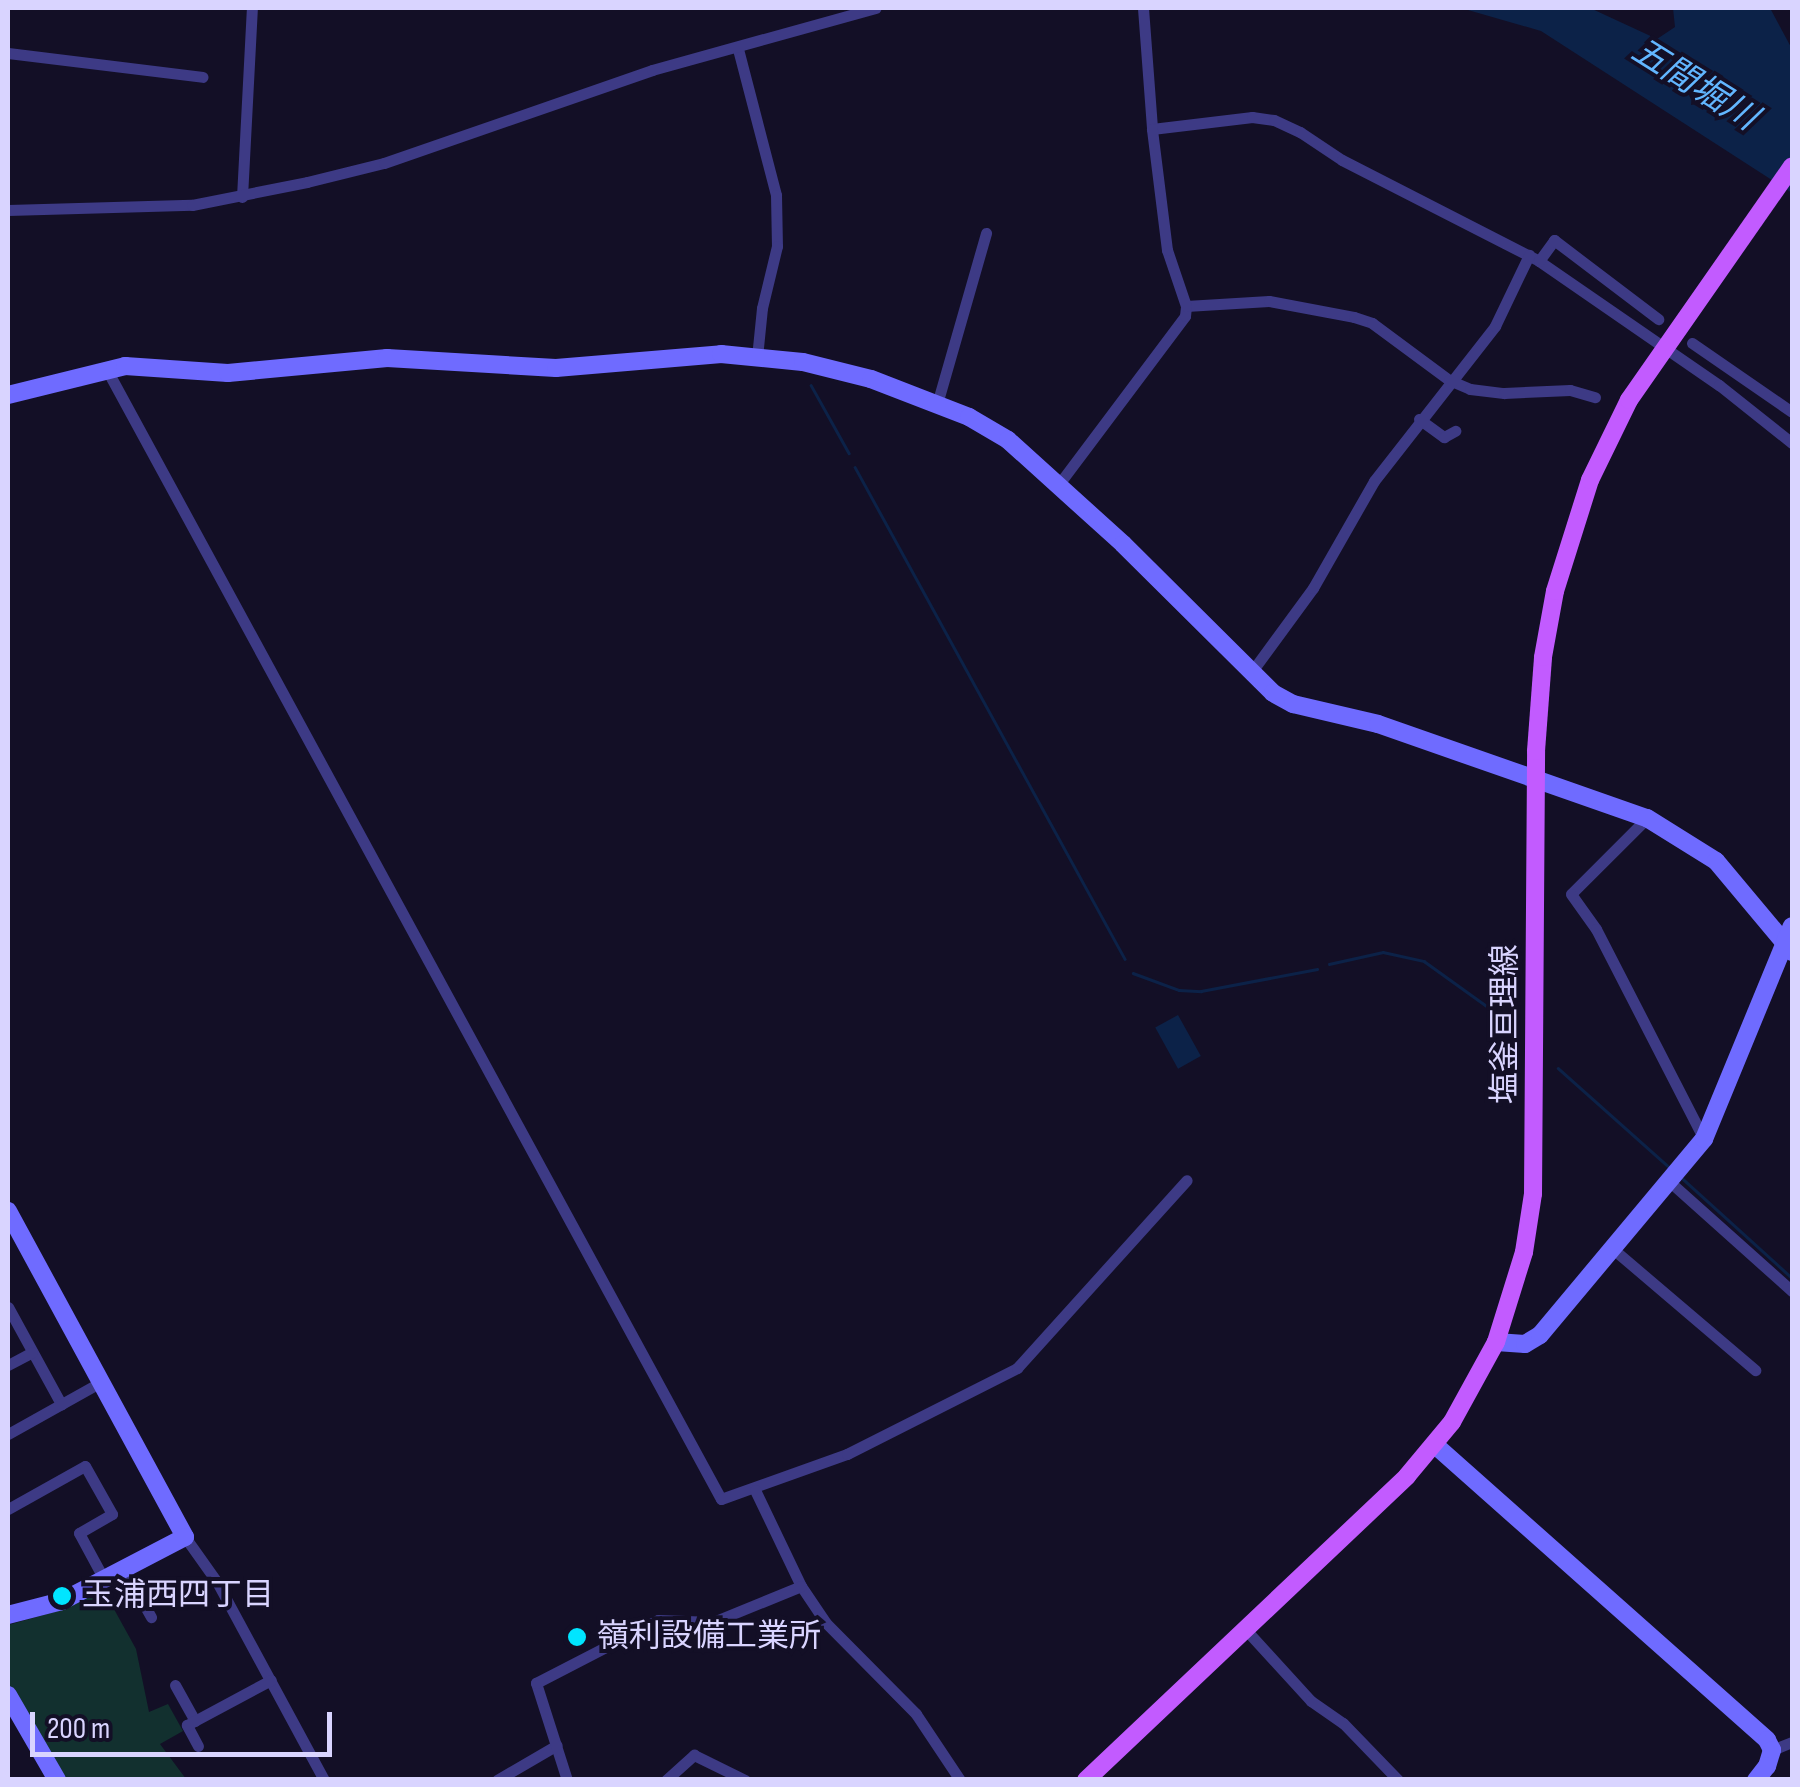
<!DOCTYPE html>
<html>
<head>
<meta charset="utf-8">
<style>
	body { margin:0 }
	#map { position:relative; width:1800px; height:1787px; overflow:hidden; background:#130f26; font-family:"Sofia Sans Condensed","Noto Sans JP",sans-serif }
	div>[style] { position:absolute }
	[style*='--x'] { left:calc(var(--x)*1px); top:calc(var(--y)*1px); width:calc(var(--w)*1px); rotate:calc(var(--a)*1deg) }
	.green>* { inset:0; background:#12302f }
	.water>* { inset:0; background:#0c2248; transform-origin:0 0 }
	.stream>* { height:2.5px; margin:-1.25px; padding:0 1.25px; transform-origin:1.25px; border-radius:1.25px; background:#0c2248 }
	.street>* { height:11px; margin:-5.5px; padding:0 5.5px; transform-origin:5.5px; border-radius:5.5px; background:#3d3a85 }
	.secondary>* { height:18px; margin:-9px; padding:0 9px; transform-origin:9px; border-radius:9px; background:#6f6bff }
	.primary>* { height:18px; margin:-9px; padding:0 9px; transform-origin:9px; border-radius:9px; background:#c25bff }
	.dots>* { width:28px; height:28px; translate:-50% -50%; box-sizing:border-box; border:5px solid #130f26; border-radius:50% }
	span { translate:-50% -50%; white-space:nowrap; text-align:center; line-height:1.15; -webkit-text-stroke:8px #130f26; paint-order:stroke }
	.street-label { font-size:32px; color:#d9d4ff }
	.poi-label { font-size:32px; color:#d9d4ff }
	.left { translate:0 -50%; text-align:left }
	.water-label { font-size:35px; color:#62b6ff; font-style:italic }
	.frame { position:absolute; inset:0; border:10px solid #d9d4ff; pointer-events:none }
	.scale { position:absolute; left:30px; top:1712px; width:302px; height:45px; box-sizing:border-box; border:5px solid #d9d4ff; border-top:0; padding-left:12px; font-size:30px; line-height:35px; white-space:nowrap; color:#d9d4ff; -webkit-text-stroke:8px #130f26; paint-order:stroke }
</style>
</head>
<body>
<div id="map">
	<div class="green">
		<div style="clip-path:polygon(104px 1591px,136px 1649px,149px 1712px,168px 1704px,183px 1731px,160px 1744px,186px 1779px,64px 1779px,8px 1684px,8px 1625px,58px 1611px)"></div>
	</div>
	<div class="water">
		<div style="clip-path:polygon(1461px 8px,1590px 8px,1657px 39px,1675px 27px,1673px 8px,1770px 8px,1792px 49px,1792px 193px,1541px 31px)"></div>
		<div style="left:1178px;top:1015px;width:47px;height:26px;rotate:61deg"></div>
	</div>
	<div class="stream">
		<div style="--x:811;--y:385;--w:78;--a:60.8"></div>
		<div style="--x:855;--y:467;--w:561;--a:61.24"></div>
		<div style="--x:1329;--y:964;--w:55;--a:-12.5"></div>
		<div style="--x:1383;--y:952;--w:42;--a:12.4"></div>
		<div style="--x:1424;--y:961;--w:110;--a:35.7"></div>
		<div style="--x:1133;--y:973;--w:49;--a:20.3"></div>
		<div style="--x:1179;--y:990;--w:22;--a:3"></div>
		<div style="--x:1201;--y:991;--w:118;--a:-10.7"></div>
		<div style="--x:1558;--y:1068;--w:147;--a:41.7"></div>
		<div style="--x:1683;--y:1179;--w:147;--a:42.2"></div>
	</div>
	<div class="street">
		<div style="--x:1143;--y:8;--w:121;--a:85.7"></div>
		<div style="--x:1152;--y:129;--w:101;--a:-6.8"></div>
		<div style="--x:1252;--y:117;--w:22;--a:8"></div>
		<div style="--x:1274;--y:120;--w:29;--a:25"></div>
		<div style="--x:1300;--y:132;--w:50;--a:33.7"></div>
		<div style="--x:1342;--y:160;--w:221;--a:27.1"></div>
		<div style="--x:1539;--y:261;--w:219;--a:34.6"></div>
		<div style="--x:1719;--y:385;--w:93;--a:38.5"></div>
		<div style="--x:738;--y:49;--w:151;--a:75.4"></div>
		<div style="--x:776;--y:195;--w:51;--a:88.9"></div>
		<div style="--x:777;--y:246;--w:64;--a:103.6"></div>
		<div style="--x:762;--y:308;--w:49;--a:95.8"></div>
		<div style="--x:8;--y:53;--w:196;--a:7"></div>
		<div style="--x:242;--y:197;--w:189;--a:-87"></div>
		<div style="--x:8;--y:210;--w:184;--a:-1.6"></div>
		<div style="--x:192;--y:205;--w:117;--a:-11.3"></div>
		<div style="--x:307;--y:182;--w:79;--a:-13.9"></div>
		<div style="--x:384;--y:163;--w:284;--a:-19.1"></div>
		<div style="--x:652;--y:70;--w:232;--a:-15.5"></div>
		<div style="--x:1539;--y:261;--w:26;--a:-54"></div>
		<div style="--x:1554;--y:240;--w:131;--a:37.2"></div>
		<div style="--x:1186;--y:306;--w:83;--a:-3.4"></div>
		<div style="--x:1269;--y:301;--w:86;--a:10.7"></div>
		<div style="--x:1354;--y:317;--w:19;--a:18"></div>
		<div style="--x:1372;--y:323;--w:96;--a:36.5"></div>
		<div style="--x:1449;--y:380;--w:23;--a:23"></div>
		<div style="--x:1470;--y:389;--w:34;--a:7"></div>
		<div style="--x:1504;--y:393;--w:66;--a:-2.6"></div>
		<div style="--x:1570;--y:390;--w:26;--a:16"></div>
		<div style="--x:1692;--y:343;--w:121;--a:34.6"></div>
		<div style="--x:107;--y:370;--w:1285;--a:61.46"></div>
		<div style="--x:721;--y:1499;--w:134;--a:-19.7"></div>
		<div style="--x:847;--y:1454;--w:191;--a:-26.8"></div>
		<div style="--x:1017;--y:1368;--w:253;--a:-47.9"></div>
		<div style="--x:937;--y:404;--w:178;--a:-74"></div>
		<div style="--x:1419;--y:419;--w:31;--a:36"></div>
		<div style="--x:1444;--y:437;--w:13;--a:-29"></div>
		<div style="--x:1059;--y:484;--w:210;--a:-53.1"></div>
		<div style="--x:1185;--y:316;--w:10;--a:-84"></div>
		<div style="--x:1186;--y:306;--w:59;--a:-108.7"></div>
		<div style="--x:1167;--y:250;--w:122;--a:-97.1"></div>
		<div style="--x:1250;--y:674;--w:107;--a:-53.8"></div>
		<div style="--x:1313;--y:588;--w:123;--a:-60.3"></div>
		<div style="--x:1374;--y:481;--w:197;--a:-52"></div>
		<div style="--x:1495;--y:326;--w:79;--a:-64.4"></div>
		<div style="--x:1647;--y:818;--w:107;--a:135"></div>
		<div style="--x:1571;--y:894;--w:43;--a:54.5"></div>
		<div style="--x:1596;--y:929;--w:236;--a:62.8"></div>
		<div style="--x:1670;--y:1182;--w:164;--a:41.8"></div>
		<div style="--x:1613;--y:1249;--w:187;--a:40.4"></div>
		<div style="--x:8;--y:1307;--w:111;--a:61.3"></div>
		<div style="--x:8;--y:1365;--w:27;--a:-28"></div>
		<div style="--x:8;--y:1434;--w:107;--a:-29.2"></div>
		<div style="--x:755;--y:1490;--w:106;--a:64.4"></div>
		<div style="--x:801;--y:1586;--w:45;--a:56"></div>
		<div style="--x:826;--y:1623;--w:128;--a:45.3"></div>
		<div style="--x:916;--y:1714;--w:79;--a:56.3"></div>
		<div style="--x:8;--y:1509;--w:88;--a:-29.2"></div>
		<div style="--x:85;--y:1466;--w:55;--a:60.6"></div>
		<div style="--x:112;--y:1514;--w:38;--a:150"></div>
		<div style="--x:79;--y:1533;--w:55;--a:61.6"></div>
		<div style="--x:185;--y:1537;--w:55;--a:54.6"></div>
		<div style="--x:217;--y:1582;--w:225;--a:61.6"></div>
		<div style="--x:125;--y:1571;--w:53;--a:60.5"></div>
		<div style="--x:1247;--y:1631;--w:95;--a:47.6"></div>
		<div style="--x:1311;--y:1701;--w:39;--a:35"></div>
		<div style="--x:1343;--y:1723;--w:79;--a:46"></div>
		<div style="--x:175;--y:1685;--w:41;--a:60.9"></div>
		<div style="--x:198;--y:1746;--w:24;--a:-118"></div>
		<div style="--x:187;--y:1725;--w:95;--a:-28.2"></div>
		<div style="--x:1772;--y:1750;--w:22;--a:-22"></div>
		<div style="--x:497;--y:1780;--w:69;--a:-30.3"></div>
		<div style="--x:567;--y:1780;--w:102;--a:-107.7"></div>
		<div style="--x:536;--y:1683;--w:137;--a:-27.3"></div>
		<div style="--x:658;--y:1620;--w:55;--a:2.1"></div>
		<div style="--x:713;--y:1622;--w:95;--a:-22.2"></div>
		<div style="--x:666;--y:1780;--w:38;--a:-42"></div>
		<div style="--x:694;--y:1755;--w:57;--a:26.1"></div>
	</div>
	<div class="secondary">
		<div style="--x:8;--y:395;--w:121;--a:-13.9"></div>
		<div style="--x:125;--y:366;--w:103;--a:3.9"></div>
		<div style="--x:228;--y:373;--w:160;--a:-5.4"></div>
		<div style="--x:387;--y:358;--w:169;--a:3.4"></div>
		<div style="--x:556;--y:368;--w:166;--a:-4.8"></div>
		<div style="--x:721;--y:354;--w:82;--a:5.6"></div>
		<div style="--x:803;--y:362;--w:70;--a:14"></div>
		<div style="--x:871;--y:379;--w:105;--a:21.2"></div>
		<div style="--x:969;--y:417;--w:45;--a:30.5"></div>
		<div style="--x:1008;--y:440;--w:155;--a:42.1"></div>
		<div style="--x:1123;--y:544;--w:211;--a:44.8"></div>
		<div style="--x:1273;--y:693;--w:23;--a:29"></div>
		<div style="--x:1293;--y:704;--w:87;--a:13.2"></div>
		<div style="--x:1378;--y:724;--w:285;--a:19.3"></div>
		<div style="--x:1647;--y:818;--w:81;--a:31.9"></div>
		<div style="--x:1716;--y:861;--w:119;--a:50.1"></div>
		<div style="--x:8;--y:1211;--w:371;--a:61.5"></div>
		<div style="--x:185;--y:1537;--w:139;--a:152.5"></div>
		<div style="--x:62;--y:1601;--w:56;--a:165.5"></div>
		<div style="--x:1496;--y:1342;--w:29;--a:4"></div>
		<div style="--x:1525;--y:1344;--w:17;--a:-31"></div>
		<div style="--x:1540;--y:1335;--w:256;--a:-50.1"></div>
		<div style="--x:1704;--y:1139;--w:230;--a:-67.6"></div>
		<div style="--x:1435;--y:1445;--w:444;--a:41.6"></div>
		<div style="--x:1767;--y:1740;--w:11;--a:63"></div>
		<div style="--x:1772;--y:1750;--w:17;--a:107"></div>
		<div style="--x:1767;--y:1766;--w:18;--a:128"></div>
		<div style="--x:8;--y:1695;--w:98;--a:60"></div>
	</div>
	<div class="primary">
		<div style="--x:1086;--y:1780;--w:442;--a:-43.4"></div>
		<div style="--x:1407;--y:1476;--w:70;--a:-50.2"></div>
		<div style="--x:1452;--y:1422;--w:91;--a:-61.2"></div>
		<div style="--x:1496;--y:1342;--w:94;--a:-72.7"></div>
		<div style="--x:1524;--y:1252;--w:59;--a:-81.2"></div>
		<div style="--x:1533;--y:1194;--w:443;--a:-89.6"></div>
		<div style="--x:1536;--y:751;--w:94;--a:-85.7"></div>
		<div style="--x:1543;--y:657;--w:67;--a:-79.7"></div>
		<div style="--x:1555;--y:591;--w:116;--a:-72.5"></div>
		<div style="--x:1590;--y:480;--w:89;--a:-64"></div>
		<div style="--x:1629;--y:400;--w:285;--a:-55.1"></div>
	</div>
	<div class="dots">
		<div style="left:62px;top:1596px;background:#00e5ff"></div>
		<div style="left:577px;top:1637px;background:#00e5ff"></div>
	</div>
	<div class="street-label">
		<span style="left:1506px;top:1024px;rotate:-90deg">塩釜亘理線</span>
	</div>
	<div class="poi-label">
		<span class="left" style="left:82px;top:1596px">玉浦西四丁目</span>
		<span class="left" style="left:597px;top:1637px">嶺利設備工業所</span>
	</div>
	<div class="water-label">
		<span style="left:1694px;top:85px;rotate:32deg">五間堀川</span>
	</div>
	<div class="frame"></div>
	<div class="scale">200 m</div>
</div>
</body>
</html>
